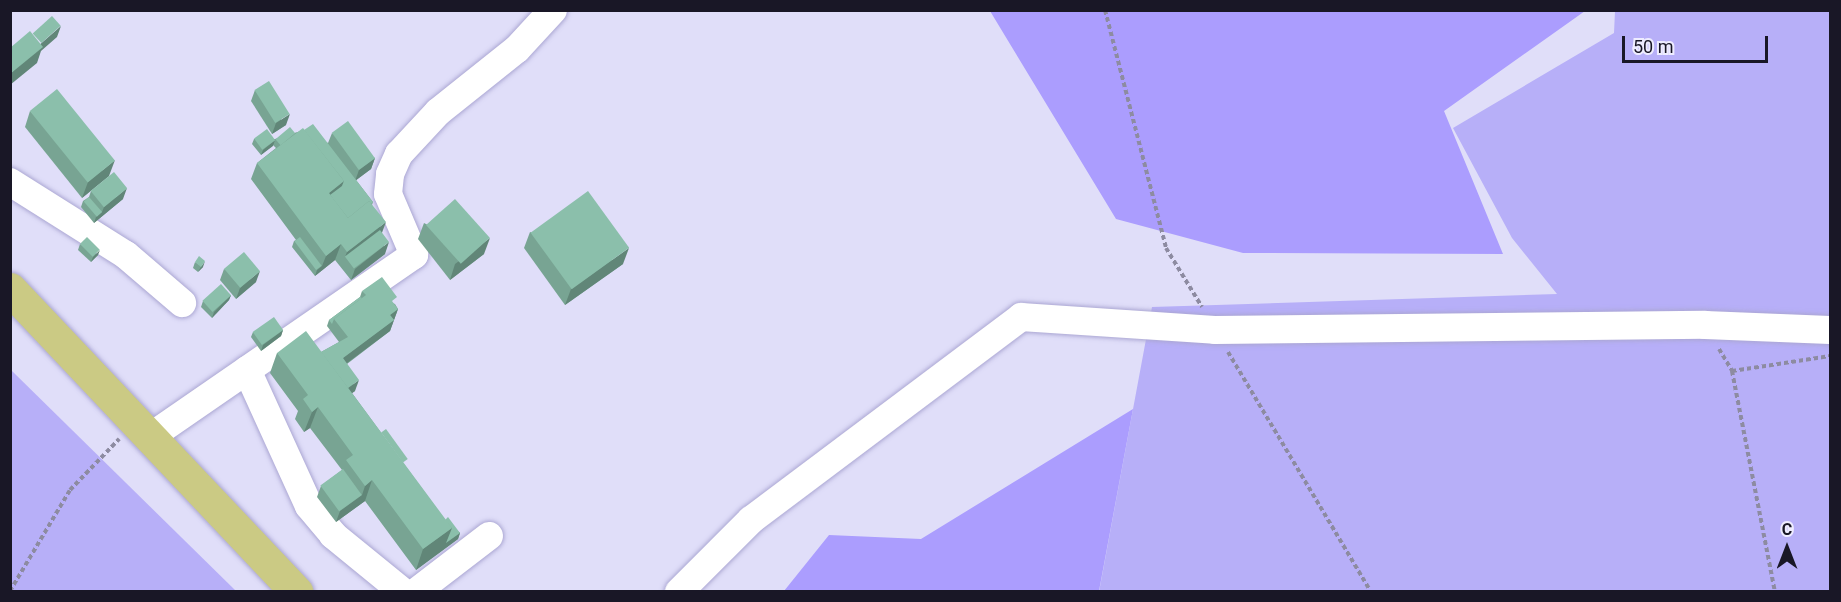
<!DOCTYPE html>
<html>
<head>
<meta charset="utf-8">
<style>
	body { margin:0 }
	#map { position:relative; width:1841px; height:602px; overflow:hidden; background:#e0def9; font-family:Roboto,sans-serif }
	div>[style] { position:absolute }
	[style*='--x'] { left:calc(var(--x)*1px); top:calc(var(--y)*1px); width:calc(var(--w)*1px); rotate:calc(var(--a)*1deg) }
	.green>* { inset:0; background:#b7aff8 }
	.forest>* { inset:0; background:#ab9dfe }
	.path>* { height:4px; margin-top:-2px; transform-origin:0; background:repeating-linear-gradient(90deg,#8d8ba1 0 4.5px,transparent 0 7.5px) }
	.roads { filter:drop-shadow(0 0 2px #aba7d3) drop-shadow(0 0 2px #aba7d3) }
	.minor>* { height:28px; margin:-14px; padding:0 14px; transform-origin:14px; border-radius:14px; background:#fff }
	.major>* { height:33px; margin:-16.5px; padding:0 16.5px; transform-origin:16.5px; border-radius:16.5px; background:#cbca84 }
	.wall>* { inset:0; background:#78a493 }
	.shaded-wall>* { inset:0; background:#618678 }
	.building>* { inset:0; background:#8bbfab; transform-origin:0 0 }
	span { translate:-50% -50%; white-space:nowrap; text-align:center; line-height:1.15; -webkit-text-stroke:5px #eeecff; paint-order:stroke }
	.frame { position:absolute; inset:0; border:12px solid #191726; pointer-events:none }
	.north { position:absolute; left:1757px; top:518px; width:60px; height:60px; -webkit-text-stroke:4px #eeecff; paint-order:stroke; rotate:0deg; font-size:16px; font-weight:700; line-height:24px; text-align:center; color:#191726 }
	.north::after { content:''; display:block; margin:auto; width:21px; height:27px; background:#191726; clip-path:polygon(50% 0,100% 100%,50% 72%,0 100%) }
	.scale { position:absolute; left:1622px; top:36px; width:146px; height:27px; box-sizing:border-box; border:3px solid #191726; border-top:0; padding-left:8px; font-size:18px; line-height:21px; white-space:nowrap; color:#191726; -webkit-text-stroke:4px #eeecff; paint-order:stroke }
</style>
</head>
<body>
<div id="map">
	<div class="green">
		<div style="clip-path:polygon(1615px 11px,1830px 11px,1830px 591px,1099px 592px,1152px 307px,1557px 294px,1512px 238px,1453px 128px,1614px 33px)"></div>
		<div style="clip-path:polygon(10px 370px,11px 370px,236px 591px,11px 591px)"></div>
	</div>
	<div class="forest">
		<div style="clip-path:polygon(990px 11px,1585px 11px,1444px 111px,1503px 254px,1243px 253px,1116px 219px)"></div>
		<div style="clip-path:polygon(1133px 409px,1099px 591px,784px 591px,829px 535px,921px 539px)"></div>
	</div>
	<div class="path">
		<div style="--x:1105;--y:10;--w:246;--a:75.6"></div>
		<div style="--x:1166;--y:248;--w:69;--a:58.6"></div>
		<div style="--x:1719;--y:349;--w:26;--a:59"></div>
		<div style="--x:1732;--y:371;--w:99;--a:-8.7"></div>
		<div style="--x:1228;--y:352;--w:279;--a:59.2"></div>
		<div style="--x:1732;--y:371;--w:225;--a:79"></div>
		<div style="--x:10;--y:591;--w:117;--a:-59.3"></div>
		<div style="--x:70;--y:490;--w:71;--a:-46.1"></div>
	</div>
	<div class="roads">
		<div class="minor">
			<div style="--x:10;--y:182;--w:137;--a:32.2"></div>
			<div style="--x:126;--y:255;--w:74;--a:40.6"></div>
			<div style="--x:247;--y:370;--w:149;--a:65.5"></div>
			<div style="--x:309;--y:506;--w:38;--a:50"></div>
			<div style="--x:333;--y:535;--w:90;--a:39.2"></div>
			<div style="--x:150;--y:437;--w:321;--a:-34.6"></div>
			<div style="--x:414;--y:255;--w:66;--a:-113.1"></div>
			<div style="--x:388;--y:194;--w:20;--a:-84"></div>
			<div style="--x:390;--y:174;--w:22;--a:-66"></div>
			<div style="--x:399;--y:154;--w:57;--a:-47.1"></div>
			<div style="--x:438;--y:112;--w:101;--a:-38.6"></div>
			<div style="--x:517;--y:49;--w:53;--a:-47.3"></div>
			<div style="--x:416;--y:592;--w:92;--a:-37.5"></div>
			<div style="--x:679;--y:592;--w:102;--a:-45"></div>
			<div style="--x:751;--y:520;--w:338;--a:-36.9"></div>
			<div style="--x:1021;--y:317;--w:194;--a:3.8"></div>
			<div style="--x:1215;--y:330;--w:490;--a:-0.6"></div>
			<div style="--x:1705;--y:325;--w:125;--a:2.3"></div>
		</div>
		<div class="major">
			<div style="--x:10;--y:289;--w:417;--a:46.6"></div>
		</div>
	</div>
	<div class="wall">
		<div style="clip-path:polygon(255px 90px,286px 125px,272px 134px,251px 101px)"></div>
		<div style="clip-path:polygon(30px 111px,109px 176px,82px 198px,25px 127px)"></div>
		<div style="clip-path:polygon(304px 130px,328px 143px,332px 133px,375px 158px,371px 169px,356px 180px,373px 202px,372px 205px,382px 233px,385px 254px,351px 280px,335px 260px,315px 276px,292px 247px,294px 241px,296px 240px,251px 179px,257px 163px,276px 148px,273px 145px,261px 155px,252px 144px,254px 139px,275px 139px)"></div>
		<div style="clip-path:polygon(91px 191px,123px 199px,94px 223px,81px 207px,83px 201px,89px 197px)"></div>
		<div style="clip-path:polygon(424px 223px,484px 254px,450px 280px,418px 239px)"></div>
		<div style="clip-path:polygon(530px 232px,623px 264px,565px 305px,524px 248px)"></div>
		<div style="clip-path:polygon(80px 244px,98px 255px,91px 262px,78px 250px)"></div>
		<div style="clip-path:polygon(195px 262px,203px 267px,198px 272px,193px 268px)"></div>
		<div style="clip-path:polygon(224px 269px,256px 282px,236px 299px,220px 280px)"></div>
		<div style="clip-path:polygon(362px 291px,395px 304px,398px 309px,390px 331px,347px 364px,355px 391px,352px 393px,445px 520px,460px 533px,458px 539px,416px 570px,365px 501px,336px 522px,317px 497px,321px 486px,342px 470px,310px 428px,304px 432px,295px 419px,298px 411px,270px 373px,277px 353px,321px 352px,339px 342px,327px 326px,329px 320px,360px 297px)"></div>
		<div style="clip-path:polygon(231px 295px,229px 300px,212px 318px,201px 307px,203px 301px)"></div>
		<div style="clip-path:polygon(283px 330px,281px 336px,261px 351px,251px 337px,253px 332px)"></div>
	</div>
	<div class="shaded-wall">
		<div style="clip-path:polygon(61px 26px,57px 37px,41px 51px,37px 63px,10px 85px,10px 74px,37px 47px)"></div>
		<div style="clip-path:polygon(290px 114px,286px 125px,272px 134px,276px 123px)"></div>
		<div style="clip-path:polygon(275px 140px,273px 146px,261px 155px,263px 150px)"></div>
		<div style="clip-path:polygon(375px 158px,371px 169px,355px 181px,359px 170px)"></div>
		<div style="clip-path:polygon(115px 160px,109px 176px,82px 198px,88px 182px)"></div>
		<div style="clip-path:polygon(344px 181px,338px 197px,331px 203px,329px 193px)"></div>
		<div style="clip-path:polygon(127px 188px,123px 199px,94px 223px,96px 217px,102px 212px,104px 207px)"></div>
		<div style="clip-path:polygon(386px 222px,380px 238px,345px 257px,347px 252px)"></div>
		<div style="clip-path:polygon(490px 238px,484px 254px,450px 280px,455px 264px)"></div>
		<div style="clip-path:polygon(389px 242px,385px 254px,351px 280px,355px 269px)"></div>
		<div style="clip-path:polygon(341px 244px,335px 260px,315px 276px,317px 270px,322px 266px,326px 256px)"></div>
		<div style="clip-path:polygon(629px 248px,623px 264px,565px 305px,571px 289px)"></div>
		<div style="clip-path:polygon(100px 250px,98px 255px,91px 262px,93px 257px)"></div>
		<div style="clip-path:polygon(205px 261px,203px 267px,198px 272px,201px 267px)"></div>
		<div style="clip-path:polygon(260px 271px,256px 282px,236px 299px,240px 288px)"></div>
		<div style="clip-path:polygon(231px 295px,229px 300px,212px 318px,214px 312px)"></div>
		<div style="clip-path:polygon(398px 309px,394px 320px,390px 315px)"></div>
		<div style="clip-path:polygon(394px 320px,390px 331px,339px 369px,343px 358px)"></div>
		<div style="clip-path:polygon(283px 330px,281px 336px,261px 351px,263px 345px)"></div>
		<div style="clip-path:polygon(359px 380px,355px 391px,337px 404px,341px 393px)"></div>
		<div style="clip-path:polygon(318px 407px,310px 428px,304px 432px,312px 412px)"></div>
		<div style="clip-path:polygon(372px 480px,365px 501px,336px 522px,340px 511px,362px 495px,365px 486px)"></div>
		<div style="clip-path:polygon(452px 528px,460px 533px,458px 539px,416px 570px,423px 549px)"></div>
	</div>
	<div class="building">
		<div style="left:52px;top:16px;width:13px;height:26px;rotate:48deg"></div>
		<div style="clip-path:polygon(30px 31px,43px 47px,10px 74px,10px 48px)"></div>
		<div style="left:269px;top:81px;width:39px;height:17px;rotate:58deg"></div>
		<div style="left:57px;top:89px;width:92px;height:35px;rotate:51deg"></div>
		<div style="left:348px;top:121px;width:46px;height:20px;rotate:54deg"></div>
		<div style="clip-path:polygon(313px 124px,373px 202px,371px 204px,369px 201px,348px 218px,330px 195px,342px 186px,344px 181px,304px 130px)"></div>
		<div style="left:290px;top:127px;width:8px;height:19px;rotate:50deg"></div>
		<div style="clip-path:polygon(303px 128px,344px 181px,329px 193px,348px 218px,369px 201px,386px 222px,347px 252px,341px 244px,326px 256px,257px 163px)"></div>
		<div style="left:267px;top:129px;width:14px;height:16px;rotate:54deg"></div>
		<div style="left:114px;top:172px;width:21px;height:30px;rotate:51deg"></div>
		<div style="left:588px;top:191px;width:70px;height:71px;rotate:54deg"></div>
		<div style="left:89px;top:197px;width:20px;height:7px;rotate:49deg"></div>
		<div style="left:455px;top:199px;width:52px;height:39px;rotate:48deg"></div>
		<div style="left:380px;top:230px;width:15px;height:44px;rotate:53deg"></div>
		<div style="left:87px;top:237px;width:18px;height:10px;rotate:45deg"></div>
		<div style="left:300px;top:237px;width:36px;height:7px;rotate:53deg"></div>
		<div style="left:244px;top:252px;width:25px;height:26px;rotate:50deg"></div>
		<div style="clip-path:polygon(199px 256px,205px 261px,201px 267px,195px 262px)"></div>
		<div style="clip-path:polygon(382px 277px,397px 297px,392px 301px,398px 309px,390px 315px,394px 320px,343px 358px,359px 380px,348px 388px,321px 352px,348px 337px,334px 319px,366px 295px,362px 291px)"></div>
		<div style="left:221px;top:284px;width:15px;height:25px;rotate:48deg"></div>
		<div style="clip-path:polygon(360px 297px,362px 298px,334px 319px,332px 324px,329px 320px)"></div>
		<div style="left:274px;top:317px;width:16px;height:26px;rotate:55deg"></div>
		<div style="clip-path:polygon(306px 331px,452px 528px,423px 549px,372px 480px,365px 486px,346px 460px,353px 455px,318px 407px,312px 412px,303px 399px,308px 395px,277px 353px)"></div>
		<div style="left:386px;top:429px;width:37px;height:6px;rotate:54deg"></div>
		<div style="left:343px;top:469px;width:32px;height:28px;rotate:54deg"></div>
		<div style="clip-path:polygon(448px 517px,460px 533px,446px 543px,452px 528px,445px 520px)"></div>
	</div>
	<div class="frame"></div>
	<div class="north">С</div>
	<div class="scale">50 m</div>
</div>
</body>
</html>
